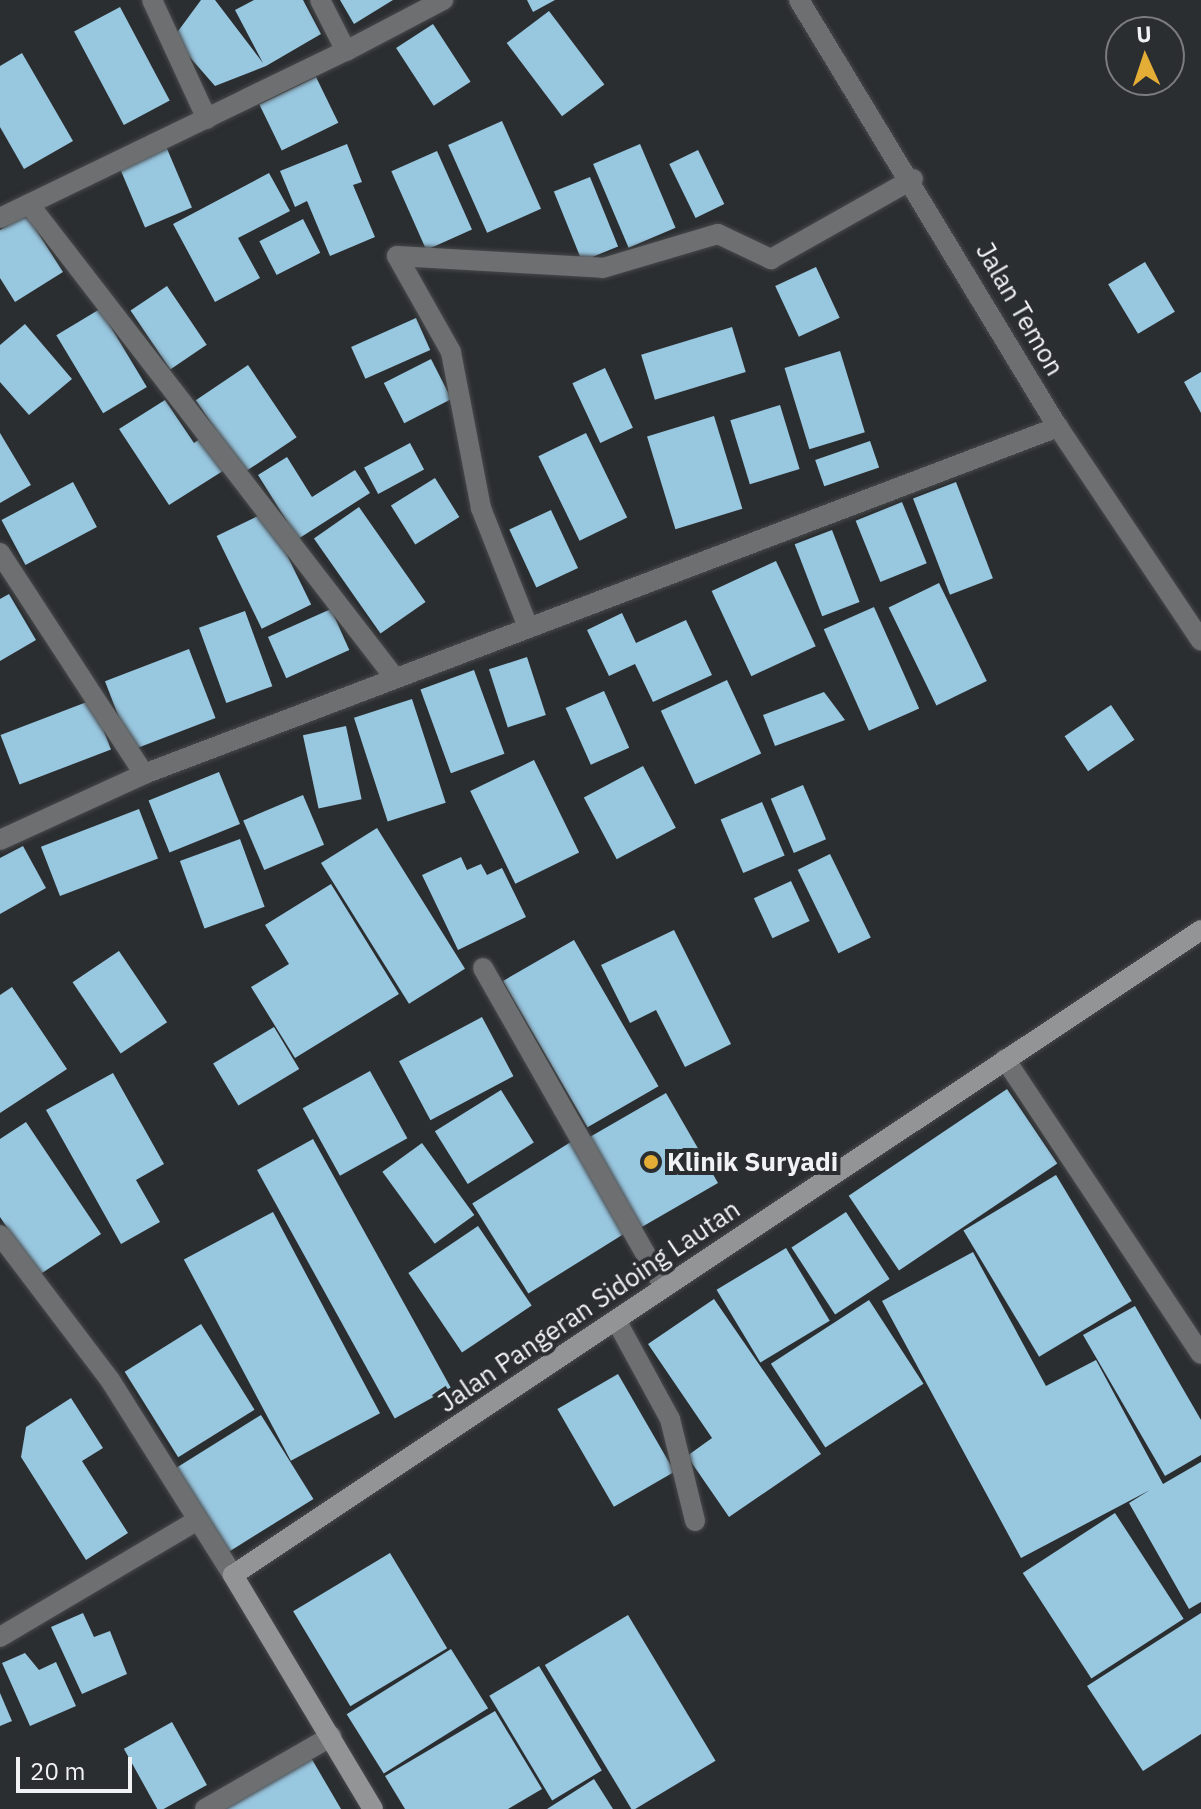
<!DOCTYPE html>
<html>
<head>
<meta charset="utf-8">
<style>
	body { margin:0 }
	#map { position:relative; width:1201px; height:1809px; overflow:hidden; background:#2b2e30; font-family:"IBM Plex Sans",sans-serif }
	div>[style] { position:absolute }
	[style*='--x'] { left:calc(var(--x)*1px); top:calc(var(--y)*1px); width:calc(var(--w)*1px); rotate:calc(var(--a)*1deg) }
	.building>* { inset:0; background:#98c7e0; transform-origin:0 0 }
	.roads { filter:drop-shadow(0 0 2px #47494b) drop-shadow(0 0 2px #47494b) }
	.street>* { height:20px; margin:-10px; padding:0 10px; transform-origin:10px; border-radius:10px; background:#6e6f70 }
	.secondary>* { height:20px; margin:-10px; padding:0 10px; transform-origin:10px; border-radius:10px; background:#929495 }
	.dots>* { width:22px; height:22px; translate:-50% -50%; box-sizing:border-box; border:4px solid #2b2e30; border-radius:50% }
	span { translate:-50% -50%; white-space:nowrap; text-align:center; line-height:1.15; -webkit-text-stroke:8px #2b2e30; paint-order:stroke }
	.street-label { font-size:26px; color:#f0f2f3 }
	.poi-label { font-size:26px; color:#f0f2f3; font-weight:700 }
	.left { translate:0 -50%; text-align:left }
	.north { position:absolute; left:1105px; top:16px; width:80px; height:80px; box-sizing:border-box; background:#2b2e30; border:2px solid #7a7c7e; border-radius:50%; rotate:357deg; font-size:22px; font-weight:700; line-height:32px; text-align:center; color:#f0f2f3 }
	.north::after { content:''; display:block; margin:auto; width:28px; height:36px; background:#e4ad35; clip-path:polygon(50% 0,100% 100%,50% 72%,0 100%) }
	.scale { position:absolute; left:16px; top:1757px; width:116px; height:36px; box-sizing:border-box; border:4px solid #f0f2f3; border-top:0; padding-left:10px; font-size:24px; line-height:28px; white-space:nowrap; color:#f0f2f3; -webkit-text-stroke:6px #2b2e30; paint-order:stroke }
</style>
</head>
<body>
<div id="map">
	<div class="building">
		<div style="clip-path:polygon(201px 0,215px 0,263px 63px,235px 10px,254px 0,303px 0,321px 34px,266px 66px,215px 86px,173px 38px)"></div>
		<div style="clip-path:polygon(340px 0,393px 0,354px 24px)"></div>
		<div style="clip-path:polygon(527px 0,555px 0,533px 12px)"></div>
		<div style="left:120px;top:7px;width:106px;height:52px;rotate:62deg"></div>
		<div style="left:549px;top:11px;width:92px;height:53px;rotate:53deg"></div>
		<div style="left:433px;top:24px;width:69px;height:44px;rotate:57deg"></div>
		<div style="clip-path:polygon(22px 53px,73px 141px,24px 169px,0 127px,0 66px)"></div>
		<div style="left:316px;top:77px;width:51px;height:63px;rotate:64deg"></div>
		<div style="left:502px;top:121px;width:96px;height:59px;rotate:66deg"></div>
		<div style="left:165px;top:144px;width:69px;height:51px;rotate:67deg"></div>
		<div style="clip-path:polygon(347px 144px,362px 182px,353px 185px,375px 237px,330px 256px,307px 201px,295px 207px,280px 171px)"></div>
		<div style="left:640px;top:144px;width:91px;height:51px;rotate:67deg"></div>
		<div style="left:698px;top:150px;width:60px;height:32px;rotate:64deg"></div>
		<div style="left:437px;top:151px;width:86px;height:50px;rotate:66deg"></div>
		<div style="clip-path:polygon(269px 173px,290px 211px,238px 238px,260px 278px,215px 302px,173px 224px)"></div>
		<div style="left:590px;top:177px;width:75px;height:39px;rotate:68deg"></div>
		<div style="clip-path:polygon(26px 214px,63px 272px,15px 302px,0 278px,0 230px)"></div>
		<div style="left:303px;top:219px;width:38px;height:49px;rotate:63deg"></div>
		<div style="left:1145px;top:262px;width:58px;height:43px;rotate:59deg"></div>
		<div style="left:816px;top:267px;width:56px;height:45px;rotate:65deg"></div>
		<div style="left:167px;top:286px;width:71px;height:44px;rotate:56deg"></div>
		<div style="left:100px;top:309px;width:91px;height:51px;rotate:59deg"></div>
		<div style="left:416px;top:318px;width:35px;height:71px;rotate:66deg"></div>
		<div style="clip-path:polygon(25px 324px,72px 379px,29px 415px,0 382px,0 345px)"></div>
		<div style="left:732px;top:327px;width:47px;height:95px;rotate:73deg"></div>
		<div style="left:840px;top:351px;width:85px;height:58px;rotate:73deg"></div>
		<div style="left:431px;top:359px;width:45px;height:53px;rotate:63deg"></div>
		<div style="left:248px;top:365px;width:87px;height:63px;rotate:56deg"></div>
		<div style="left:605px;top:368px;width:66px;height:36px;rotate:65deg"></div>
		<div style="clip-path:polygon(1201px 372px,1201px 413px,1184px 382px)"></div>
		<div style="clip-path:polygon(165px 400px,194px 443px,204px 436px,226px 469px,169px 505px,119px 429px)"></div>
		<div style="left:780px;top:405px;width:67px;height:52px;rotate:73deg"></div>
		<div style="left:714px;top:416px;width:97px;height:70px;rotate:73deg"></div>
		<div style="clip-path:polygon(0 433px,31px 485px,0 503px)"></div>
		<div style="left:586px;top:433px;width:94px;height:53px;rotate:64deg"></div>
		<div style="left:870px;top:441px;width:28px;height:58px;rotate:71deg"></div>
		<div style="left:410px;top:443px;width:30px;height:52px;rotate:62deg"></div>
		<div style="clip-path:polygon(287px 457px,312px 497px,355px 470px,370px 493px,298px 539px,258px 475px)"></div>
		<div style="left:435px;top:478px;width:46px;height:52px;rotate:58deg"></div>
		<div style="left:73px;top:482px;width:51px;height:81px;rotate:62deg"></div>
		<div style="left:956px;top:482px;width:103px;height:46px;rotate:69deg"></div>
		<div style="left:902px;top:502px;width:66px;height:50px;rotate:68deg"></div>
		<div style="left:359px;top:507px;width:116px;height:55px;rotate:55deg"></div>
		<div style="left:551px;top:510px;width:64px;height:46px;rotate:65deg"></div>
		<div style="left:266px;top:512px;width:103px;height:55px;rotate:64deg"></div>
		<div style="left:832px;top:530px;width:77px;height:40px;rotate:69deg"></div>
		<div style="left:776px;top:561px;width:94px;height:71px;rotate:65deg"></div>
		<div style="left:939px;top:583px;width:109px;height:56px;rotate:64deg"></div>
		<div style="clip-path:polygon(9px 594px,36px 640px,0 661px,0 599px)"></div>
		<div style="left:874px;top:607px;width:111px;height:55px;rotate:66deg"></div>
		<div style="left:331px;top:609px;width:45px;height:69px;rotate:66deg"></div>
		<div style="left:245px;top:611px;width:80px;height:49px;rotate:70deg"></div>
		<div style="clip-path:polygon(622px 613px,636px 643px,686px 620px,712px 675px,653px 702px,635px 664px,609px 676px,587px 630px)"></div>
		<div style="left:189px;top:649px;width:74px;height:90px;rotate:69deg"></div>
		<div style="left:527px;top:657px;width:61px;height:40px;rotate:72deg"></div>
		<div style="left:474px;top:670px;width:89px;height:57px;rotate:70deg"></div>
		<div style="left:727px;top:680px;width:81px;height:73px;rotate:65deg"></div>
		<div style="left:604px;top:691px;width:62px;height:42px;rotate:66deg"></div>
		<div style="clip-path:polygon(824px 692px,845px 720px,775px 746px,763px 715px)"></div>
		<div style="left:412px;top:699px;width:109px;height:61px;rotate:72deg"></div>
		<div style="left:92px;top:700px;width:53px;height:98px;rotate:69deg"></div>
		<div style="left:1111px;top:705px;width:42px;height:56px;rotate:56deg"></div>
		<div style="left:346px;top:726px;width:75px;height:44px;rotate:78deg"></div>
		<div style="left:534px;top:760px;width:103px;height:71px;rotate:64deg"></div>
		<div style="left:643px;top:766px;width:70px;height:67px;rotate:62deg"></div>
		<div style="left:219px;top:772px;width:56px;height:76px;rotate:68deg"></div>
		<div style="left:803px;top:785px;width:59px;height:35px;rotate:67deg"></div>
		<div style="left:303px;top:795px;width:54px;height:65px;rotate:67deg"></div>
		<div style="left:762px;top:802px;width:58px;height:45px;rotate:67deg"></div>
		<div style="left:139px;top:809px;width:53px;height:105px;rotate:69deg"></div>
		<div style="left:377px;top:828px;width:166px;height:66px;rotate:58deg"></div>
		<div style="left:240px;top:839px;width:72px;height:64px;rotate:70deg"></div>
		<div style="clip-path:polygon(23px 846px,46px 888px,0 914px,0 858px)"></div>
		<div style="left:830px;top:854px;width:93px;height:36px;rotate:64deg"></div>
		<div style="clip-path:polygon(461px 857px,467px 870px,481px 864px,487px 875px,502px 868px,526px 917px,458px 950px,422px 875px)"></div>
		<div style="left:791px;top:881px;width:44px;height:41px;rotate:65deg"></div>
		<div style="clip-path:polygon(331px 884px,399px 994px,295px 1058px,251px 987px,289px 964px,265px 925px)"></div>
		<div style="clip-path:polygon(674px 930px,731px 1044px,685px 1067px,656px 1010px,630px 1023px,601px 965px)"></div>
		<div style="left:574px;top:940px;width:169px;height:82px;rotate:60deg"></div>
		<div style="left:119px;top:951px;width:86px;height:56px;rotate:56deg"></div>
		<div style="clip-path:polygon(12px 987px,67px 1069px,0 1113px,0 995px)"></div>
		<div style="left:482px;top:1017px;width:67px;height:94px;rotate:62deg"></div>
		<div style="left:274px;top:1027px;width:49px;height:71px;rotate:59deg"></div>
		<div style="left:370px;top:1071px;width:77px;height:77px;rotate:61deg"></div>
		<div style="clip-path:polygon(113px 1073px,164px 1164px,136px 1180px,160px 1222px,121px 1244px,46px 1110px)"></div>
		<div style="left:1007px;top:1089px;width:90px;height:191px;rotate:56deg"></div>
		<div style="left:501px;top:1090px;width:62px;height:78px;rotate:58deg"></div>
		<div style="left:666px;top:1093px;width:104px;height:97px;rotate:60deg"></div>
		<div style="clip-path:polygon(26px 1122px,101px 1234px,39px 1275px,0 1217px,0 1139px)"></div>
		<div style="left:313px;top:1139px;width:284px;height:64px;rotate:61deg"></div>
		<div style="left:574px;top:1140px;width:106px;height:120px;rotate:58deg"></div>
		<div style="left:422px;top:1143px;width:89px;height:49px;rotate:54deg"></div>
		<div style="left:1056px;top:1175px;width:147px;height:108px;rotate:59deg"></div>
		<div style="left:273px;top:1212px;width:228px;height:101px;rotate:62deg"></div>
		<div style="left:846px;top:1212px;width:80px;height:65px;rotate:57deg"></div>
		<div style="left:478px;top:1226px;width:96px;height:84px;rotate:56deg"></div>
		<div style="left:786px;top:1248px;width:85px;height:81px;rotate:59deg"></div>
		<div style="clip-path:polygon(973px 1252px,1046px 1386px,1096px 1360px,1163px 1484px,1201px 1462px,1201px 1602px,1189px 1609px,1129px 1503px,1150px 1490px,1021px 1558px,882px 1301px)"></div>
		<div style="clip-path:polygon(714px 1299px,821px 1454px,729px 1517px,687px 1456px,712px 1438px,648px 1344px)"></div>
		<div style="left:869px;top:1300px;width:100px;height:117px;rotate:57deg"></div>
		<div style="clip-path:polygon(1135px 1306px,1201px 1420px,1201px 1455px,1165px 1476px,1083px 1335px)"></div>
		<div style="left:201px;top:1324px;width:101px;height:90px;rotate:58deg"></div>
		<div style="left:618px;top:1374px;width:113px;height:70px;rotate:60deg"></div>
		<div style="clip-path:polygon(71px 1398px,103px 1448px,82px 1461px,128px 1533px,86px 1560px,21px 1457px,26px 1427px)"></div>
		<div style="left:261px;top:1415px;width:99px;height:103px;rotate:58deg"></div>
		<div style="left:1115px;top:1513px;width:126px;height:110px;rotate:57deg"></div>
		<div style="left:390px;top:1553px;width:111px;height:113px;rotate:59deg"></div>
		<div style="clip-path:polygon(83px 1613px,94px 1637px,110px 1631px,127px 1674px,82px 1694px,51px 1627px)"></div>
		<div style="clip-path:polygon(1201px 1613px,1201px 1734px,1143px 1771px,1087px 1686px)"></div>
		<div style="left:628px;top:1615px;width:170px;height:97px;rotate:59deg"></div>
		<div style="left:451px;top:1649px;width:70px;height:123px;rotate:58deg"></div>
		<div style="clip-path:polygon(25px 1653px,39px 1670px,56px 1662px,76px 1706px,30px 1726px,2px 1663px)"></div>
		<div style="left:539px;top:1666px;width:122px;height:58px;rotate:59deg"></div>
		<div style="clip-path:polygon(0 1693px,12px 1721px,0 1726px)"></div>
		<div style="clip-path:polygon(495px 1711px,542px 1789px,508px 1809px,405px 1809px,385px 1776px)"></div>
		<div style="left:172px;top:1722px;width:72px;height:55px;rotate:61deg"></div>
		<div style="clip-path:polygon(310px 1756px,341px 1809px,217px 1809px)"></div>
		<div style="clip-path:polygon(594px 1779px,613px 1809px,547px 1809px)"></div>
	</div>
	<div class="roads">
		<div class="street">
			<div style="--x:152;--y:0;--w:131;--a:65.2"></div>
			<div style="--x:799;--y:0;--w:499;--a:58.8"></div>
			<div style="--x:1058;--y:427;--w:257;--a:56.2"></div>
			<div style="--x:346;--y:51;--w:110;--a:-27.7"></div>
			<div style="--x:29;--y:204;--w:599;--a:52.33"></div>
			<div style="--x:0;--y:218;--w:384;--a:-25.8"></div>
			<div style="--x:346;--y:51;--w:57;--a:-117"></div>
			<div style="--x:0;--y:553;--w:264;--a:56.9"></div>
			<div style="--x:528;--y:627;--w:128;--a:-111.6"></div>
			<div style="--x:481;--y:508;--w:159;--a:-100.9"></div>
			<div style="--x:451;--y:352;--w:110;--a:-119.4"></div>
			<div style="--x:397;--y:256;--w:206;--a:3.3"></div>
			<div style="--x:603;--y:268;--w:120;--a:-16.5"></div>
			<div style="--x:718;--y:234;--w:59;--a:25.3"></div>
			<div style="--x:771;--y:259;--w:163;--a:-29.4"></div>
			<div style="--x:0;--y:840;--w:158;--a:-24.6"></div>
			<div style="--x:144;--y:774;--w:978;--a:-20.79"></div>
			<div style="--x:483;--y:968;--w:366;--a:60.4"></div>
			<div style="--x:1005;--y:1059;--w:354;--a:56.4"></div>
			<div style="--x:0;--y:1235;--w:182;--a:52.8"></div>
			<div style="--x:110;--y:1380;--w:231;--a:57.8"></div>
			<div style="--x:616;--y:1320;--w:113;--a:61.4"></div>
			<div style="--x:670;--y:1419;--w:105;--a:76.2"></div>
			<div style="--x:0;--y:1637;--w:228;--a:-30.6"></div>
			<div style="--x:205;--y:1809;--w:146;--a:-29.9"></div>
		</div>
		<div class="secondary">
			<div style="--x:373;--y:1809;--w:273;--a:-120.9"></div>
			<div style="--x:233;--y:1575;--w:1163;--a:-33.68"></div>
		</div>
	</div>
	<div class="dots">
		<div style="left:651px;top:1162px;background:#e4ad35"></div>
	</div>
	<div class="street-label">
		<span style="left:1020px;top:309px;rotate:60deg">Jalan Temon</span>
		<span style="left:589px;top:1306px;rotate:-34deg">Jalan Pangeran Sidoing Lautan</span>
	</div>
	<div class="poi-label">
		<span class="left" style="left:667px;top:1162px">Klinik Suryadi</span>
	</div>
	<div class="north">U</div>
	<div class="scale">20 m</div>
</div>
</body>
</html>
